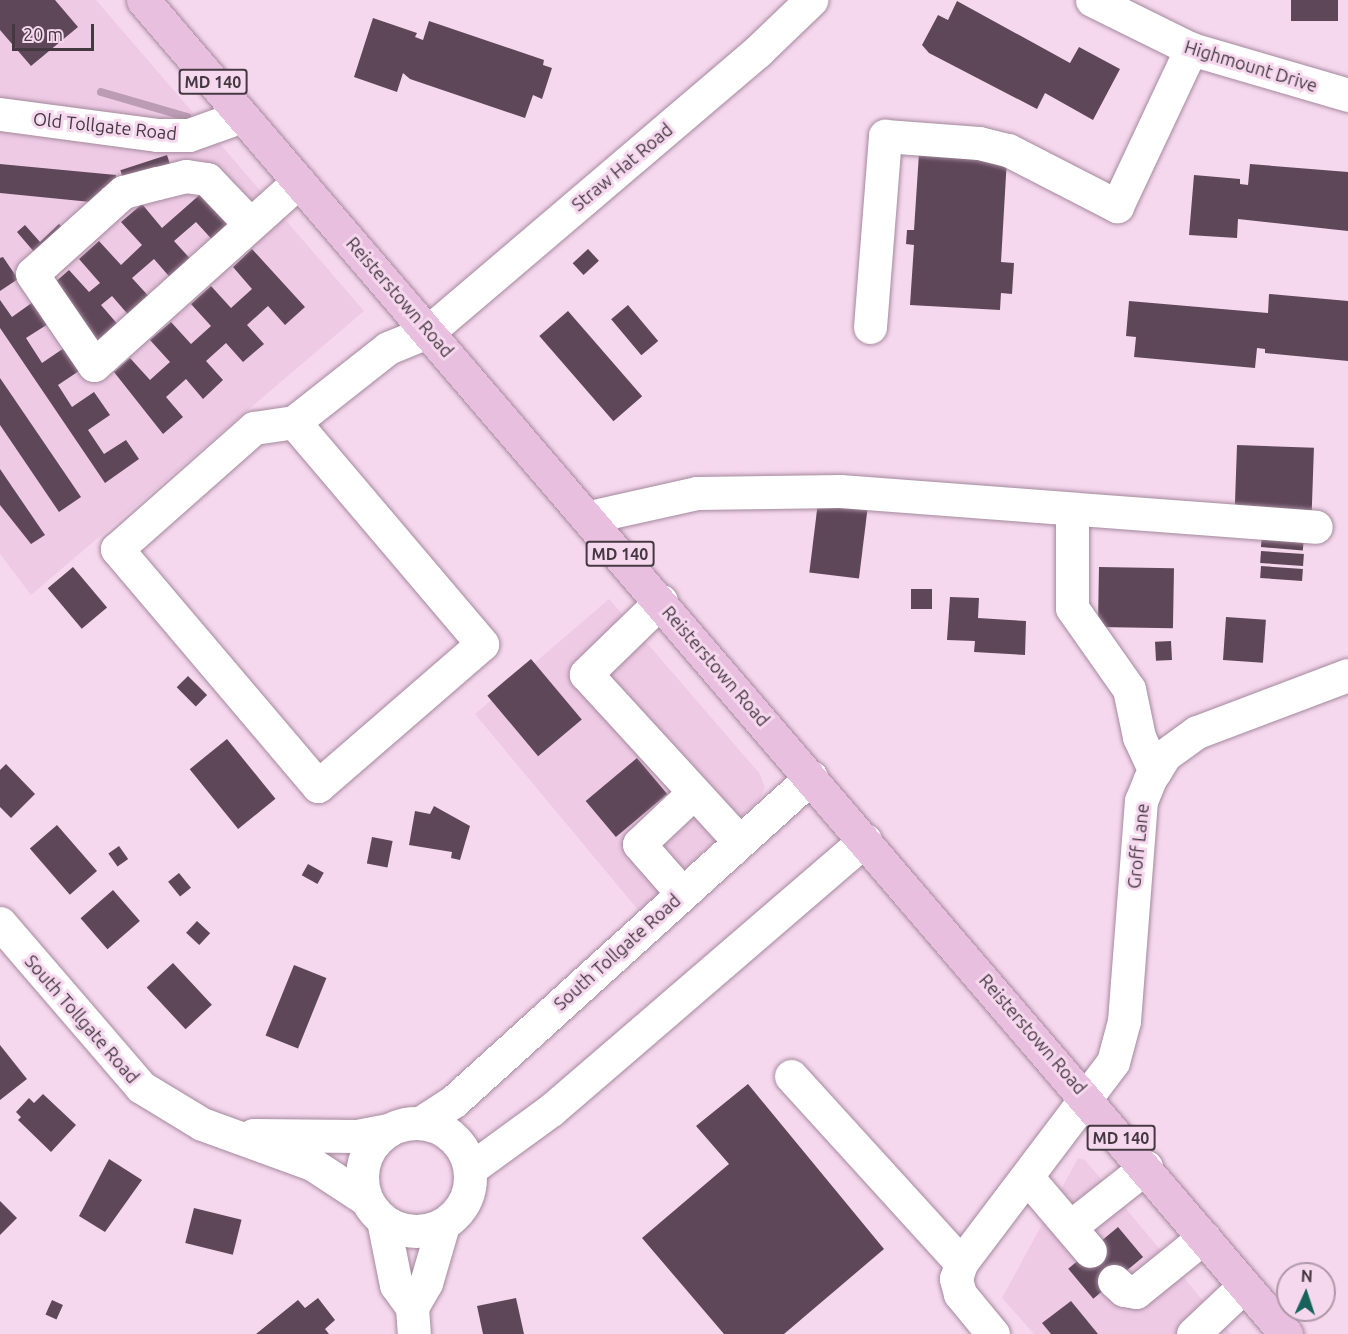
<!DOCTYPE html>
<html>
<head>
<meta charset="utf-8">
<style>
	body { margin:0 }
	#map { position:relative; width:1348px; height:1334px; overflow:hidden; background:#f6d8ee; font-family:Ubuntu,sans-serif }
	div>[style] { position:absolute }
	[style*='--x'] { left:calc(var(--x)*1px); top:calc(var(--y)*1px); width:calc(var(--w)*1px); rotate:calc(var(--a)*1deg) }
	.built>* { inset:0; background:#eecae5 }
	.stream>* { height:8px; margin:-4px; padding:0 4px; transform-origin:4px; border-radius:4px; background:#bc9bb4 }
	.building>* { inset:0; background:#5f475a; transform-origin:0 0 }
	.roads { filter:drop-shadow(0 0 2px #a4899d) drop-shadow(0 0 2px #a4899d) }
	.minor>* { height:33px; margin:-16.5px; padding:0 16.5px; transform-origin:16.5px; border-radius:16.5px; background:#fff }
	.minor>.ring { margin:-16.5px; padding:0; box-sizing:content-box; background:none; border:33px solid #fff; border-radius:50% }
	.major>* { height:33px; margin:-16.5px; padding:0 16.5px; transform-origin:16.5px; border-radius:16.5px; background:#e9bfe0 }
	span { translate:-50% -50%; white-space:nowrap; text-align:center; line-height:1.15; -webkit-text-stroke:6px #f6d8ee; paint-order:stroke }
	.shield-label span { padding:2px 4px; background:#f6d8ee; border:2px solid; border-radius:4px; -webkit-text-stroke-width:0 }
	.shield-label { font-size:16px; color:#443841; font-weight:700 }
	.street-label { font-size:18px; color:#443841 }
	.north { position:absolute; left:1276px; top:1262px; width:60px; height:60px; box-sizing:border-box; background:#f6d8ee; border:2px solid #af98a9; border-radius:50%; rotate:3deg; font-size:16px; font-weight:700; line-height:24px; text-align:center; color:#443841 }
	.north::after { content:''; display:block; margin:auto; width:21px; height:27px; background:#17635b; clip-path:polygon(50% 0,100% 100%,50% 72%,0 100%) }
	.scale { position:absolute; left:12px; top:24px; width:82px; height:27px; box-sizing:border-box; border:3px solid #443841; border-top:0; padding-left:8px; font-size:18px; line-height:21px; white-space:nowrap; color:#443841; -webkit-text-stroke:4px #f6d8ee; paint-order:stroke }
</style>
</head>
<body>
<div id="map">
	<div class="built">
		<div style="clip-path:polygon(0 0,96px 0,364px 311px,31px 595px,0 554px)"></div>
		<div style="clip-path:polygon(609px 599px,760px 774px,765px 787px,760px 799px,639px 911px,475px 714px)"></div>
		<div style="clip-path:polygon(1078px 1158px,1085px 1160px,1231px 1334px,1034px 1334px,1002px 1298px)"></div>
	</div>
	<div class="stream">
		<div style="--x:101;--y:92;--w:90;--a:16.2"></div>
	</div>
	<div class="building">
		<div style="clip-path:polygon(0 0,55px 0,78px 27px,31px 66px,0 30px)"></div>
		<div style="left:1291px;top:0;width:47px;height:21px"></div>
		<div style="clip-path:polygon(957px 1px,1070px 63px,1079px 47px,1120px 69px,1093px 120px,1045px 93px,1037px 109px,929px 53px,922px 45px,938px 15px,948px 20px)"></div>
		<div style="clip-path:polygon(373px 18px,417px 33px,415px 37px,423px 40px,429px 21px,544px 60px,543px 65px,552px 68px,542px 99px,533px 95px,525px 118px,410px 79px,403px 73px,397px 92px,354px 77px)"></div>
		<div style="clip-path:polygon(919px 153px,1007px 158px,1001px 262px,1014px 263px,1012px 294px,1001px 293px,1000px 310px,910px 305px,914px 245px,906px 244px,907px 230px,914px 230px)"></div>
		<div style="left:167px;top:155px;width:16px;height:49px;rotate:72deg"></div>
		<div style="clip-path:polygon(0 164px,116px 175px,115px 189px,102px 188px,101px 203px,0 193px)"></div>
		<div style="clip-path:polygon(1250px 164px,1348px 172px,1348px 231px,1238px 219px,1237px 238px,1189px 235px,1194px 175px,1240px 179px,1240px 184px,1248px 185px)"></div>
		<div style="clip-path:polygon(204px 191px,237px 229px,218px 246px,196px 222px,174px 241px,195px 264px,174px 282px,154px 259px,132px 278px,153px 301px,132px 319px,112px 296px,101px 305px,120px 327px,100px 345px,53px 284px,69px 270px,89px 292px,100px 283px,79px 259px,99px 241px,121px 265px,142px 245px,121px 222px,142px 204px,162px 228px)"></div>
		<div style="clip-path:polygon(59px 224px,69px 235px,41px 260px,17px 232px,25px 225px,40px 242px)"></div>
		<div style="clip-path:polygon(252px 249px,305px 307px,285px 325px,268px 306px,247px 325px,264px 344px,243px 362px,226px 343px,206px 361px,223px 380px,203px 399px,186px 379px,166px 397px,183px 417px,163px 434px,114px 372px,130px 358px,150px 380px,170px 362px,150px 340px,171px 322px,191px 344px,211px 326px,191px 304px,211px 286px,231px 308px,252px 289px,233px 267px)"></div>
		<div style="left:588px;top:249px;width:16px;height:21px;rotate:47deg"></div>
		<div style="clip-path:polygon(3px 257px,18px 279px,0 291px,0 258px)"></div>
		<div style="clip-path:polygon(1269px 294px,1348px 301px,1348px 361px,1265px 353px,1265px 349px,1257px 348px,1255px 368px,1134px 357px,1136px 337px,1126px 336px,1129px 301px,1268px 313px)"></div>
		<div style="clip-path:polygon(0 300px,12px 317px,33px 302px,48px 324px,26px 338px,42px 363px,64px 348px,79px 371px,58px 385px,72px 407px,94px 392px,110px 415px,88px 430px,104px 454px,126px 440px,139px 459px,105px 483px,0 328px)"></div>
		<div style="left:628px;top:305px;width:47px;height:22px;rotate:50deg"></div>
		<div style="left:568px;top:311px;width:113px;height:38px;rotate:49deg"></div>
		<div style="clip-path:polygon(0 378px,81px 497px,59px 512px,0 425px)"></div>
		<div style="left:1237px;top:445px;width:77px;height:64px;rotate:2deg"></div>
		<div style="clip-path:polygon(0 469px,45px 535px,31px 544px,0 505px)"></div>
		<div style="left:818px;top:502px;width:50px;height:71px;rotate:7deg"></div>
		<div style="left:1262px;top:535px;width:42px;height:12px;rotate:5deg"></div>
		<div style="left:1261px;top:551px;width:43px;height:12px;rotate:4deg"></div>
		<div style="left:1261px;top:566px;width:42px;height:12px;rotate:4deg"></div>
		<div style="left:73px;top:567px;width:53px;height:33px;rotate:50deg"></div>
		<div style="left:1099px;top:567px;width:75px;height:60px;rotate:1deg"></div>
		<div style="left:911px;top:589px;width:21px;height:20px"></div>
		<div style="clip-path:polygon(950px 597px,979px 598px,978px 618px,1026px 621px,1025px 655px,974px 652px,975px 641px,947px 640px)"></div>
		<div style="left:1226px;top:617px;width:40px;height:43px;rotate:4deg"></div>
		<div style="left:1171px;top:641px;width:19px;height:16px;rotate:87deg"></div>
		<div style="left:531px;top:659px;width:79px;height:57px;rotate:50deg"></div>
		<div style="left:188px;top:676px;width:27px;height:16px;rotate:45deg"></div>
		<div style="left:227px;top:739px;width:77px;height:48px;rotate:51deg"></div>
		<div style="left:637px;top:758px;width:47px;height:67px;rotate:50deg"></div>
		<div style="clip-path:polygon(6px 764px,35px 794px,11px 818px,0 807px,0 770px)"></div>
		<div style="clip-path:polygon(434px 806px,470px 826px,460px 860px,451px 858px,452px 852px,409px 845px,415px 811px,430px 814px)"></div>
		<div style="left:57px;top:825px;width:61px;height:36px;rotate:49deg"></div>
		<div style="left:372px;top:837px;width:21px;height:27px;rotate:11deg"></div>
		<div style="left:119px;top:846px;width:16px;height:13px;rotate:55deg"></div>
		<div style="left:308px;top:864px;width:18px;height:13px;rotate:29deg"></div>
		<div style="left:179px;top:873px;width:19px;height:14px;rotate:51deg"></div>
		<div style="left:113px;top:890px;width:41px;height:43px;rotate:49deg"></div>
		<div style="left:197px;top:921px;width:18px;height:16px;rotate:43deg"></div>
		<div style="left:173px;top:963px;width:57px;height:36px;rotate:47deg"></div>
		<div style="left:294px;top:965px;width:35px;height:76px;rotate:22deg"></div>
		<div style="clip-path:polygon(0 1045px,27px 1079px,0 1100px)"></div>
		<div style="clip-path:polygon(748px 1084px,884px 1249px,784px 1334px,724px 1334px,642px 1238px,729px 1164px,696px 1126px)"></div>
		<div style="clip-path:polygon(43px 1094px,76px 1125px,51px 1152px,18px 1120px,21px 1117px,16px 1112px,29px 1098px,34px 1103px)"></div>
		<div style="clip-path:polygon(109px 1159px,142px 1180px,105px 1232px,79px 1216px)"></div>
		<div style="clip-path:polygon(0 1201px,17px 1218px,0 1235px)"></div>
		<div style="left:194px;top:1208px;width:49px;height:36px;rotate:14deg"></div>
		<div style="left:1118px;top:1227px;width:39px;height:65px;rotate:50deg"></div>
		<div style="clip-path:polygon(318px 1298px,335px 1320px,325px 1329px,329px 1334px,256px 1334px,298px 1300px,305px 1308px)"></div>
		<div style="clip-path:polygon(516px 1298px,524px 1334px,483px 1334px,477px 1306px)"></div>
		<div style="left:52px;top:1300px;width:12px;height:16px;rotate:24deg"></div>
		<div style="clip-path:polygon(1071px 1301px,1098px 1334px,1051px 1334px,1042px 1323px)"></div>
	</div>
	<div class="roads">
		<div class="minor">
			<div style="--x:1092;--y:0;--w:110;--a:26.3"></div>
			<div style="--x:1191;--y:49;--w:164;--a:16.3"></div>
			<div style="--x:0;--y:114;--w:158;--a:7.6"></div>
			<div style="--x:157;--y:135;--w:32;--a:0"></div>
			<div style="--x:189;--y:135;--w:56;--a:-19.7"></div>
			<div style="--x:250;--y:224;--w:62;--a:-133.7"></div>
			<div style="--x:207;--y:179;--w:21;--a:-172"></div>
			<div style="--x:186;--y:176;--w:30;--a:166"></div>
			<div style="--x:157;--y:183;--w:35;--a:165"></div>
			<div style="--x:123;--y:192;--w:122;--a:138"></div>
			<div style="--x:32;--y:274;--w:110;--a:55.7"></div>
			<div style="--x:94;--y:365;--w:275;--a:-41.9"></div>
			<div style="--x:870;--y:327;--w:192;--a:-85.5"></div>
			<div style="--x:885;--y:136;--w:94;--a:4.3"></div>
			<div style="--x:979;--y:143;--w:30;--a:14"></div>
			<div style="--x:1008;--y:150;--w:123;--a:27.2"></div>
			<div style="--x:1117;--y:206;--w:174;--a:-64.8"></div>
			<div style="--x:294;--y:422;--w:291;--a:49.7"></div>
			<div style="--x:482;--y:644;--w:217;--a:139.1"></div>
			<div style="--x:318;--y:786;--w:311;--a:-130.3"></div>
			<div style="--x:117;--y:549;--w:183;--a:-41.5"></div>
			<div style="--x:254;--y:428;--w:40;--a:-8.5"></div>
			<div style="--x:294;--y:422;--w:120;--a:-38.2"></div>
			<div style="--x:388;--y:348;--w:44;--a:-22.5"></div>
			<div style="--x:429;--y:331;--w:432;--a:-40.4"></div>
			<div style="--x:758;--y:51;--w:74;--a:-43.9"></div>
			<div style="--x:1072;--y:511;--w:97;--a:90"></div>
			<div style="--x:1072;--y:608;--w:99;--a:54.9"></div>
			<div style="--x:1129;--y:689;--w:49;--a:78.2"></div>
			<div style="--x:1139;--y:737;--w:38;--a:65"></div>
			<div style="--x:589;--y:517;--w:111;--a:-12.5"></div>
			<div style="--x:697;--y:493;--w:143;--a:-0.8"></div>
			<div style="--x:840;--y:491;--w:477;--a:4.3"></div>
			<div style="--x:661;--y:601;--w:105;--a:135.8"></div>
			<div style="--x:586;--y:674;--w:226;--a:47.5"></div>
			<div style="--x:682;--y:893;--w:65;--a:-131.3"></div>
			<div style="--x:639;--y:844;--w:73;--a:-43.3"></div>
			<div style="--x:0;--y:923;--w:216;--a:49.3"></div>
			<div style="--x:141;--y:1087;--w:71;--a:31.2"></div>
			<div style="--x:202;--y:1124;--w:117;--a:20"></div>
			<div style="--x:312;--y:1164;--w:62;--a:33.2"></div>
			<div style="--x:791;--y:1076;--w:253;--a:47.7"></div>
			<div class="ring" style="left:362px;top:1123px;width:75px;height:75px"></div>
			<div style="--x:420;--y:1123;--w:40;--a:-32.9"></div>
			<div style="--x:454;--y:1101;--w:482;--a:-42.2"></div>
			<div style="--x:253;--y:1135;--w:104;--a:0.6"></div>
			<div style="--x:357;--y:1136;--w:33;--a:-11"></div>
			<div style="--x:470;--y:1169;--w:100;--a:-36.1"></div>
			<div style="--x:551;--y:1110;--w:414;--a:-40.7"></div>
			<div style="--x:1027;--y:1177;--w:97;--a:49.6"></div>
			<div style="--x:383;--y:1220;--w:66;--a:78.7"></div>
			<div style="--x:396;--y:1285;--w:27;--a:54"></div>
			<div style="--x:412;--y:1307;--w:27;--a:86"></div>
			<div style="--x:1070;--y:1227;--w:97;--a:-38.3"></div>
			<div style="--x:1114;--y:1281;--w:13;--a:42"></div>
			<div style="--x:1124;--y:1290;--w:12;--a:9"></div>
			<div style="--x:1136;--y:1292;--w:87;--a:-39"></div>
			<div style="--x:412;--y:1307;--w:28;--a:-60"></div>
			<div style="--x:426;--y:1283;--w:60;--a:-73.7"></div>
			<div style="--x:993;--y:1334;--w:52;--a:-129.5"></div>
			<div style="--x:960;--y:1294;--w:16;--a:-105"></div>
			<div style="--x:956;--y:1279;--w:17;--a:-73"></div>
			<div style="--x:961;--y:1263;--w:252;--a:-52.9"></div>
			<div style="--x:1113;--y:1062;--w:42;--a:-75"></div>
			<div style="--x:1124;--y:1021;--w:221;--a:-85.6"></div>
			<div style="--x:1141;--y:801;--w:24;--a:-68"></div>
			<div style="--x:1150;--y:779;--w:28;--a:-58"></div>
			<div style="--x:1165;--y:755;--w:39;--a:-36"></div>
			<div style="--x:1197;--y:732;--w:161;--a:-20.7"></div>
			<div style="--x:1193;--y:1334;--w:70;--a:-43.3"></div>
		</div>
		<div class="major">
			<div style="--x:143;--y:0;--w:1757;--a:49.41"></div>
		</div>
	</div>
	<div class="shield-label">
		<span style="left:213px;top:82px">MD 140</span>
		<span style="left:620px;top:554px">MD 140</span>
		<span style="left:1121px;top:1138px">MD 140</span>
	</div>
	<div class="street-label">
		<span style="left:1251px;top:66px;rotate:17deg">Highmount Drive</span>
		<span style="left:105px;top:126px;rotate:6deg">Old Tollgate Road</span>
		<span style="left:622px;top:167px;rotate:-40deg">Straw Hat Road</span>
		<span style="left:400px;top:297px;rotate:49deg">Reisterstown Road</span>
		<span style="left:716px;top:666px;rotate:49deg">Reisterstown Road</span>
		<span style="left:1138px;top:846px;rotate:-84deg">Groff Lane</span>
		<span style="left:617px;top:952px;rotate:-42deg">South Tollgate Road</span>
		<span style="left:82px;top:1019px;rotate:49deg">South Tollgate Road</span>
		<span style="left:1033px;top:1034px;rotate:49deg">Reisterstown Road</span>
	</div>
	<div class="north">N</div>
	<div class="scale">20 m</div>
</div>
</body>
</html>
